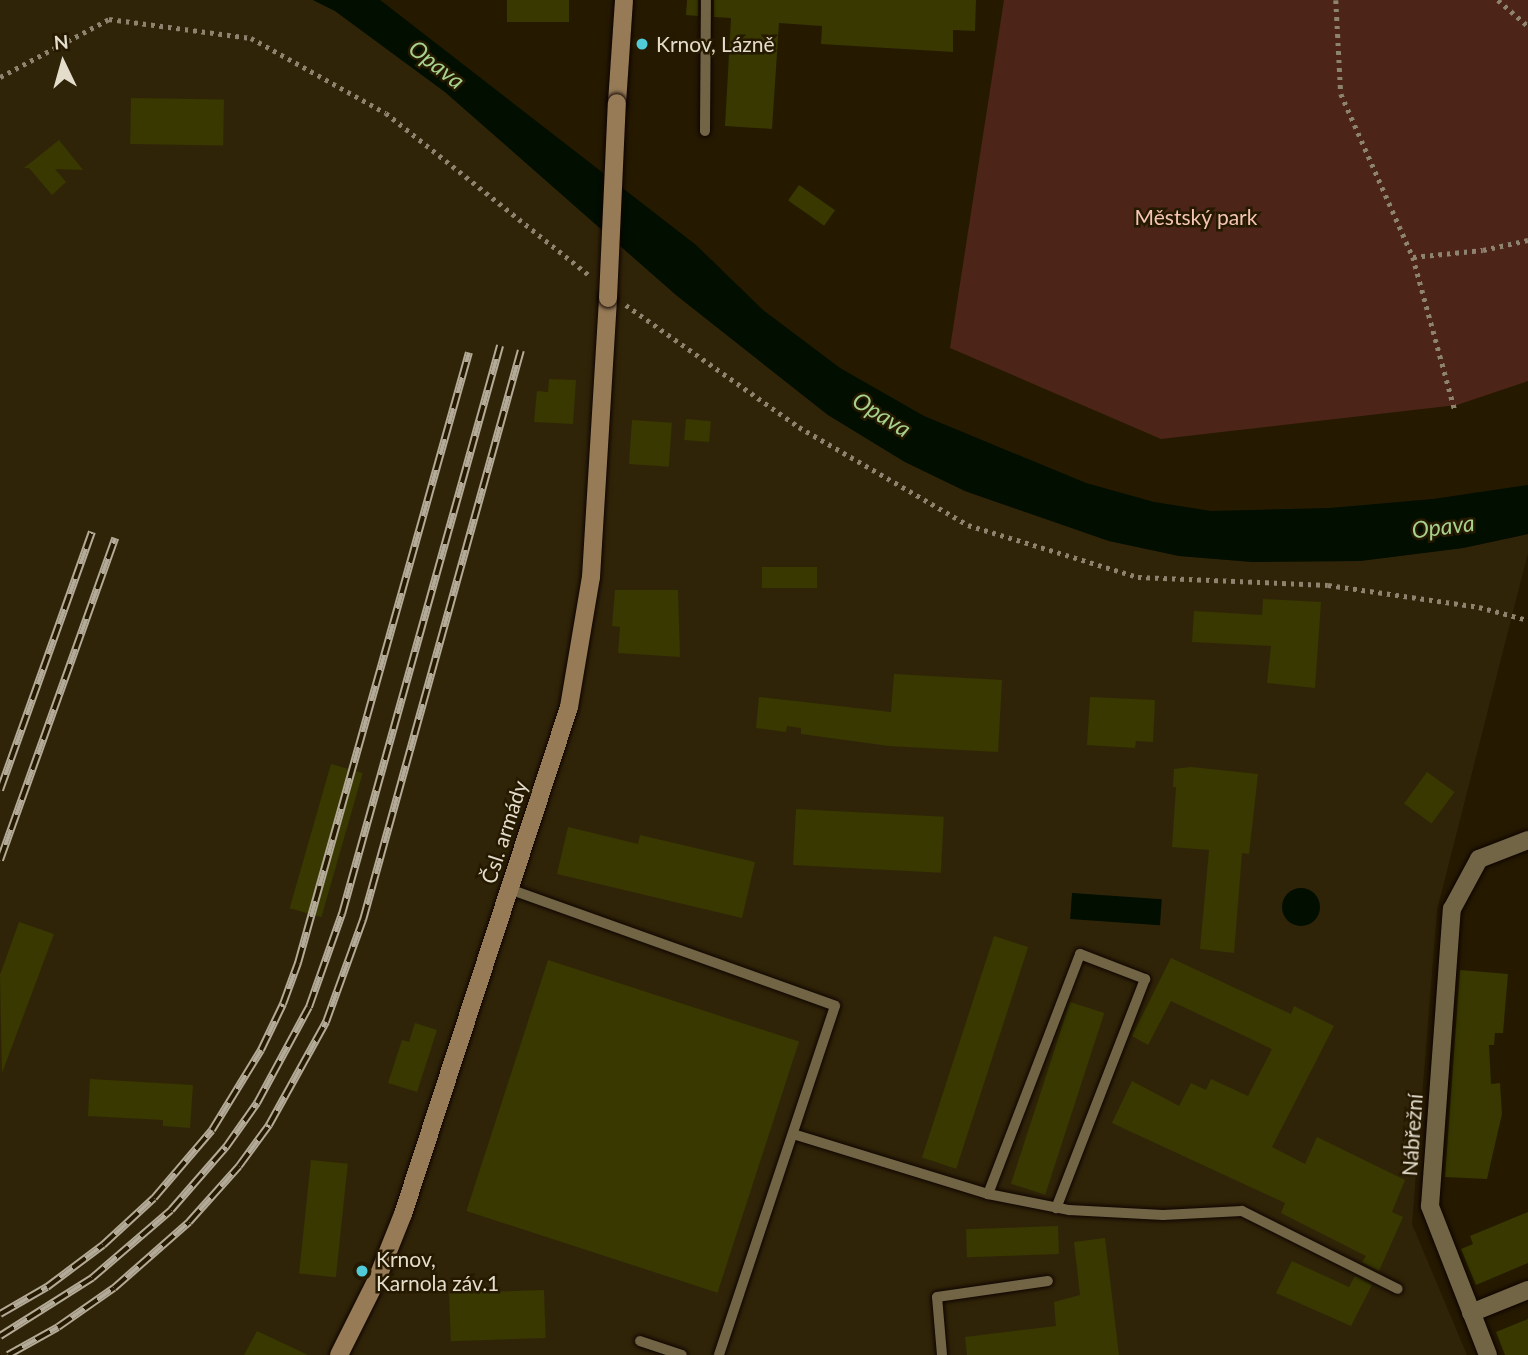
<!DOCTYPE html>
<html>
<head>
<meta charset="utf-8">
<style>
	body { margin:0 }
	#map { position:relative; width:1528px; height:1355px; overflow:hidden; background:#251900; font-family:Lato,sans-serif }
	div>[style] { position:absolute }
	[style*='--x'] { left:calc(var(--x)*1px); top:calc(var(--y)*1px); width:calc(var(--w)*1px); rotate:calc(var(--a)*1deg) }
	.built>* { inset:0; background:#302408 }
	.green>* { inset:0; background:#4c2518 }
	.water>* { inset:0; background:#010e00; transform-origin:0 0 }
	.round { border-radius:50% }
	.building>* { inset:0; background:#383800; transform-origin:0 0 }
	.path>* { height:4.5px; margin-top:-2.25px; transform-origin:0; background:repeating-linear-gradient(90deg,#8d836f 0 3.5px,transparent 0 8.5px) }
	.roads { filter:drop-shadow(0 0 2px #0e0400) drop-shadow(0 0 2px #0e0400) }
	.lane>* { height:10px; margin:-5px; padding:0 5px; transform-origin:5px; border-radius:5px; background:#726546 }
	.street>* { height:18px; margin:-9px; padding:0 9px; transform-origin:9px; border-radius:9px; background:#726546 }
	.secondary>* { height:18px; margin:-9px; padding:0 9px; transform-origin:9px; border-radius:9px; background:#967b56 }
	.rail>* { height:8px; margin-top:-4px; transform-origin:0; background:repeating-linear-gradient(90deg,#251900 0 16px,#b3aa97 0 32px); box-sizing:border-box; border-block:2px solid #b3aa97 }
	.bridges { filter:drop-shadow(0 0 2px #0e0400) drop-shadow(0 0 2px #0e0400) }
	.secondary-bridge>* { height:18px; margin:-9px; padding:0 9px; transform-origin:9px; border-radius:9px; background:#967b56 }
	.dots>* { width:19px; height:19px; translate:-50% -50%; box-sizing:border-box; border:4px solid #251900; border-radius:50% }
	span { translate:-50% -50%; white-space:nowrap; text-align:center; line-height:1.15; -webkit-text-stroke:5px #251900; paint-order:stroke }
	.poi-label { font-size:21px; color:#e4ddcc }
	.left { translate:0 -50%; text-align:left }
	.park-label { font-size:21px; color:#f6c4b3 }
	.street-label { font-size:21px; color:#e4ddcc }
	.water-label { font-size:23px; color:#a7d28d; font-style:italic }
	.north { position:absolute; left:28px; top:28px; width:70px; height:70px; -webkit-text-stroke:5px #251900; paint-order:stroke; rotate:355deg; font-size:19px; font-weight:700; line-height:28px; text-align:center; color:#e4ddcc }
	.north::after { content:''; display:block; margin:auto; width:24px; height:32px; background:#e4ddcc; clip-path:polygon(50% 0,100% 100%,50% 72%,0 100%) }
</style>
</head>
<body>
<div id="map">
	<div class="built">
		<div style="clip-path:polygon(0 0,313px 0,335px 11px,445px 92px,676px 295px,828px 415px,905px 462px,965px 491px,1109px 541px,1179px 556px,1253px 562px,1360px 561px,1463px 548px,1528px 534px,1528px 553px,1437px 910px,1412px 1224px,1467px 1355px,0 1355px)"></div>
	</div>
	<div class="green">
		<div style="clip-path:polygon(1004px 0,1528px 0,1528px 381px,1457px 405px,1161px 439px,950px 348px)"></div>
	</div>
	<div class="water">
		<div style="clip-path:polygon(313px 0,380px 0,384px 3px,696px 245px,763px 310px,840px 368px,924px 416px,1086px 483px,1154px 502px,1211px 511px,1330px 508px,1433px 499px,1528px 485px,1528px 534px,1463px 548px,1360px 561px,1253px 562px,1179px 556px,1109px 541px,965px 491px,905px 462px,828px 415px,676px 295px,445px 92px,335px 11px)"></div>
		<div class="round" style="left:1282px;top:888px;width:38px;height:38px"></div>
		<div style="left:1072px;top:893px;width:90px;height:26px;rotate:4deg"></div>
	</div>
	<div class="building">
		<div style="left:507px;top:0;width:62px;height:22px"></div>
		<div style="clip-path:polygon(687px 0,698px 0,698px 16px,686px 15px)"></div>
		<div style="clip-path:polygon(714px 0,976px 0,975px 31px,953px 30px,953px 52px,821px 44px,822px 26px,779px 23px,772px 129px,725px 126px,731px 18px,714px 17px)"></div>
		<div style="left:131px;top:98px;width:93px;height:46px;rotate:1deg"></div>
		<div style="clip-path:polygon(59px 140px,83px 170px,55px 169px,66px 182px,52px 195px,29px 168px,24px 168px)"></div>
		<div style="left:799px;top:185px;width:44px;height:19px;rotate:35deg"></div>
		<div style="clip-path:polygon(549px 379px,576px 380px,573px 424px,534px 422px,537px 391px,548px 392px)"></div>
		<div style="left:686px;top:419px;width:25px;height:21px;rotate:5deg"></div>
		<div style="left:632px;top:420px;width:40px;height:44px;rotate:4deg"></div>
		<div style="left:762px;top:567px;width:55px;height:21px"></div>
		<div style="clip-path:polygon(615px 590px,678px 590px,680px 657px,618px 653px,620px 627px,612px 626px)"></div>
		<div style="clip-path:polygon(1263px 599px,1321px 602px,1315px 688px,1267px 683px,1271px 646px,1192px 642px,1194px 611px,1262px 615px)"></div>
		<div style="clip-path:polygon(894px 674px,1002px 680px,998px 752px,889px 746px,801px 734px,801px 728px,787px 726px,786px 732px,756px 728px,759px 697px,891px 712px)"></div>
		<div style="clip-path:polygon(1090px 697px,1155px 700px,1153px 742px,1136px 741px,1135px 748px,1087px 745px)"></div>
		<div style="left:331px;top:764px;width:33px;height:150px;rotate:16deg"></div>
		<div style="clip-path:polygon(1191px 767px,1258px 774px,1249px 854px,1242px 853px,1234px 953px,1200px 949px,1209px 850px,1172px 847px,1176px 787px,1173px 787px,1174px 769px)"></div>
		<div style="left:1427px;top:772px;width:34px;height:39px;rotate:36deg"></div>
		<div style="left:796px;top:809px;width:148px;height:56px;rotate:3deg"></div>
		<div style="clip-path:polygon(568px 827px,638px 844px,640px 835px,755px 862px,742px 918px,557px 874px)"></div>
		<div style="clip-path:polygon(19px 922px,54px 934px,2px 1073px,0 975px)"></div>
		<div style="left:994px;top:936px;width:36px;height:233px;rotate:18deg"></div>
		<div style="clip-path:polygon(1171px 958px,1291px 1014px,1294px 1006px,1334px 1026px,1272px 1147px,1305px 1164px,1317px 1137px,1405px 1180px,1392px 1212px,1403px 1217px,1379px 1271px,1362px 1262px,1366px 1256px,1281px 1213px,1285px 1203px,1112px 1123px,1132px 1081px,1179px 1106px,1191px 1083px,1206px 1090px,1211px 1079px,1248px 1096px,1272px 1049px,1171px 1001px,1148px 1045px,1132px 1036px)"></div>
		<div style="left:548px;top:960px;width:264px;height:264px;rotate:18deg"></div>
		<div style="clip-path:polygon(1460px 970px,1508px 974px,1503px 1033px,1495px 1033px,1494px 1045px,1489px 1045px,1491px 1084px,1500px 1083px,1502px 1114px,1487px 1179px,1445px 1177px)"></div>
		<div style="left:1070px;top:1002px;width:36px;height:191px;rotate:18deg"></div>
		<div style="clip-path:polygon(415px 1023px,437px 1030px,417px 1092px,388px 1083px,402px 1040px,409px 1042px)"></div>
		<div style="clip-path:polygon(90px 1079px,193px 1085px,190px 1128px,163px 1126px,163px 1120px,88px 1116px)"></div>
		<div style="left:311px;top:1160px;width:37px;height:114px;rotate:6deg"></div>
		<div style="clip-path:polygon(1528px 1212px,1528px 1263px,1476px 1285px,1461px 1249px,1473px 1244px,1470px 1236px)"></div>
		<div style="left:1058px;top:1226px;width:28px;height:92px;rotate:88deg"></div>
		<div style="clip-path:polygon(1105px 1238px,1119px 1355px,967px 1355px,965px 1337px,1056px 1326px,1054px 1302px,1080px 1295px,1074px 1242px)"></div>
		<div style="clip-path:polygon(1292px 1261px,1349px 1287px,1355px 1276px,1372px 1285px,1351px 1326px,1276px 1293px)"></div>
		<div style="left:544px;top:1290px;width:48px;height:95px;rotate:88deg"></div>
		<div style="clip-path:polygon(1528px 1319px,1528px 1355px,1505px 1355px,1496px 1332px)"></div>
		<div style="clip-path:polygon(257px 1331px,308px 1355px,244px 1355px)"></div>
	</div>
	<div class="path">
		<div style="--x:1336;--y:0;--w:94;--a:87"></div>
		<div style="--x:1341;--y:94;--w:178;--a:66.2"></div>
		<div style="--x:1413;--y:257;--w:160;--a:74.7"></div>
		<div style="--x:1498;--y:0;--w:40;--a:41"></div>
		<div style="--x:0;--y:77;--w:123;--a:-28"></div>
		<div style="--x:109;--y:19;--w:143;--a:7.6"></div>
		<div style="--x:251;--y:38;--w:154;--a:29.1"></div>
		<div style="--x:386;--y:113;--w:260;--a:38.6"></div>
		<div style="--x:1413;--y:257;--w:70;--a:-5.7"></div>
		<div style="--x:1483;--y:250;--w:46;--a:-12.5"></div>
		<div style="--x:626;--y:305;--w:212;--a:35.2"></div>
		<div style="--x:799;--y:427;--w:195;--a:30.1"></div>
		<div style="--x:968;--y:525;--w:178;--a:17"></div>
		<div style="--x:1138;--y:577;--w:190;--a:2.4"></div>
		<div style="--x:1328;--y:585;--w:153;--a:8.3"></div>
		<div style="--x:1479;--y:607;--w:51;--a:14.9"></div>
	</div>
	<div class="roads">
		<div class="lane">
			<div style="--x:705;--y:131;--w:131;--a:-89.6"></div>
			<div style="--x:509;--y:889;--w:346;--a:19.7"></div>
			<div style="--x:835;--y:1006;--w:368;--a:108.4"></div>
			<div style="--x:793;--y:1134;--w:204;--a:17.1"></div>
			<div style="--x:988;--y:1194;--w:83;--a:11.2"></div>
			<div style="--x:1069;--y:1210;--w:94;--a:3"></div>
			<div style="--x:1163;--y:1215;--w:79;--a:-2.9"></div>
			<div style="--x:1242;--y:1211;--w:174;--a:26.6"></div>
			<div style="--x:988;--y:1194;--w:257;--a:-69"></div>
			<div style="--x:1080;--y:954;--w:70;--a:21"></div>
			<div style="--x:1145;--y:979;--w:246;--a:111.2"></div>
			<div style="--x:640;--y:1341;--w:44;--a:18.4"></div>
			<div style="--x:942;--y:1355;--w:58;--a:-94.9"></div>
			<div style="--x:937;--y:1297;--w:112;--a:-8.2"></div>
		</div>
		<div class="street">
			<div style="--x:1471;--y:1313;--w:61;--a:-22"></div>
			<div style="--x:1488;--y:1355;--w:160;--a:-111.3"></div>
			<div style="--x:1430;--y:1206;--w:298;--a:-85.8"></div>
			<div style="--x:1452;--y:909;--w:57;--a:-61.6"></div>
			<div style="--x:1479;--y:859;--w:53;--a:-21.2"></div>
		</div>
		<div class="secondary">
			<div style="--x:617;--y:103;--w:103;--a:-86.1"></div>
			<div style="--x:339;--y:1355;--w:85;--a:-63.4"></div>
			<div style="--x:377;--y:1279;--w:70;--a:-68.2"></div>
			<div style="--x:403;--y:1214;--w:533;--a:-71.87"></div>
			<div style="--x:569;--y:707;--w:132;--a:-80.4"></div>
			<div style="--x:591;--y:577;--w:280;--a:-86.5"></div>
		</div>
	</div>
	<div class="rail">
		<div style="--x:0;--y:790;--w:274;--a:-70.4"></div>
		<div style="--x:0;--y:860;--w:342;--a:-70.3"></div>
		<div style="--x:0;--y:1314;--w:54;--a:-29.9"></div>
		<div style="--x:47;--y:1287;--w:70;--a:-36.9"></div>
		<div style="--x:103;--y:1245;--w:69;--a:-42.7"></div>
		<div style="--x:154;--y:1198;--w:89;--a:-49.5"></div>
		<div style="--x:212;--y:1130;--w:94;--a:-58.5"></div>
		<div style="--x:261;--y:1050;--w:51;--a:-64.4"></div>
		<div style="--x:283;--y:1004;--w:44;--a:-69.9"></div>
		<div style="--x:298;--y:963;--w:634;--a:-74.36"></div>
		<div style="--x:0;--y:1336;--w:109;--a:-32.2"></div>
		<div style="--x:92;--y:1278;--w:104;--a:-40.7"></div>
		<div style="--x:171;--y:1210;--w:84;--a:-48.9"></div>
		<div style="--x:226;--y:1147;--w:54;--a:-54.8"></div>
		<div style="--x:257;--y:1103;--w:109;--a:-61.6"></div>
		<div style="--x:309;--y:1007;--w:99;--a:-70.5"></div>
		<div style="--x:342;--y:914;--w:590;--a:-74.46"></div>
		<div style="--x:8;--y:1355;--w:57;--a:-29.2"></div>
		<div style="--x:58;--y:1327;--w:68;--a:-34.9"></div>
		<div style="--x:114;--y:1288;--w:100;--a:-41.3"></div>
		<div style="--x:189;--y:1222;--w:75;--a:-48.2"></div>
		<div style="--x:239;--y:1166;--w:51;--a:-53.8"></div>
		<div style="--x:269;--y:1125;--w:118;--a:-61"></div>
		<div style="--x:326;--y:1022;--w:109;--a:-70.1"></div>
		<div style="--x:363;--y:920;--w:591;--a:-74.51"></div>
	</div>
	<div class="bridges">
		<div class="secondary-bridge">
			<div style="--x:608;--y:298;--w:195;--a:-87.4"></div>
		</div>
	</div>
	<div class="dots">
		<div style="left:642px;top:44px;background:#52cbd9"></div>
		<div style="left:362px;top:1271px;background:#52cbd9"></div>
	</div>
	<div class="poi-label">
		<span class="left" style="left:656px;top:44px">Krnov, Lázně</span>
		<span class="left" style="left:376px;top:1271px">Krnov,<br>Karnola záv.1</span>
	</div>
	<div class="park-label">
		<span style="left:1196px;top:217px">Městský park</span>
	</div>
	<div class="street-label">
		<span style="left:504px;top:832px;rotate:-72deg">Čsl. armády</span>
		<span style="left:1412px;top:1135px;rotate:-86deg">Nábřežní</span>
	</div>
	<div class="water-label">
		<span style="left:437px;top:64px;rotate:38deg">Opava</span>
		<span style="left:882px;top:414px;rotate:32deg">Opava</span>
		<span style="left:1443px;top:526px;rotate:-7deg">Opava</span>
	</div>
	<div class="north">N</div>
</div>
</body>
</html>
